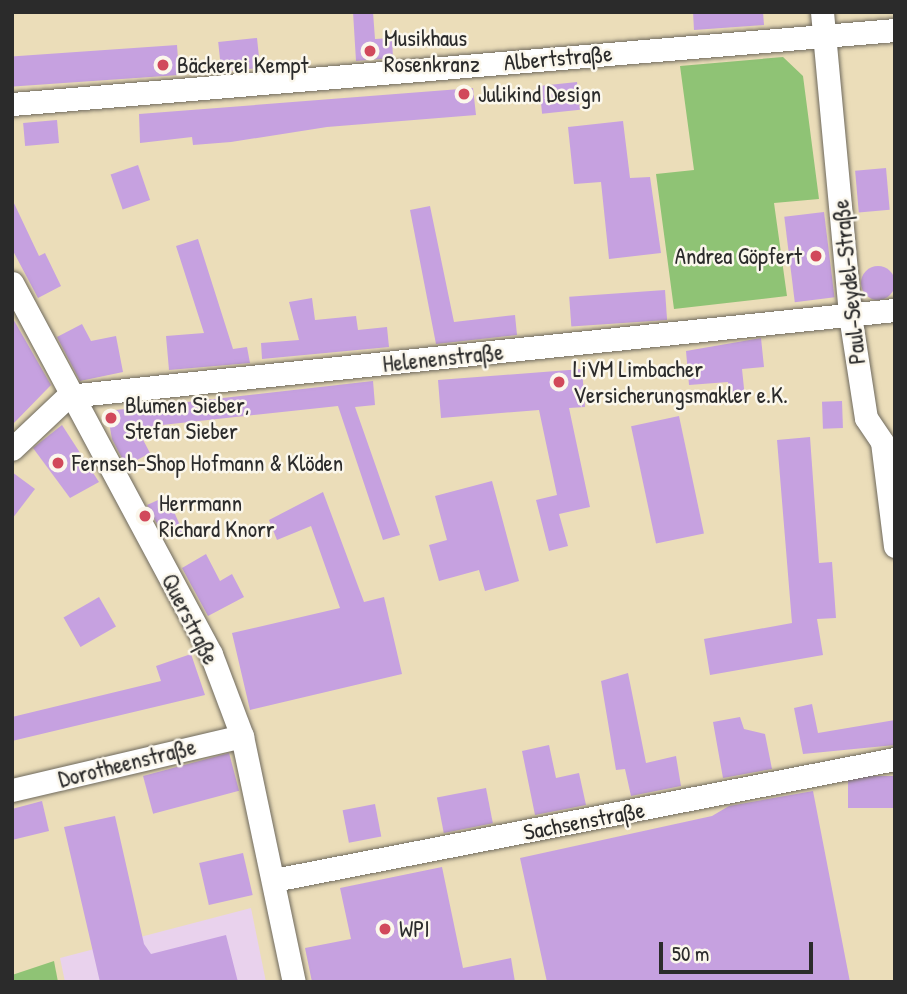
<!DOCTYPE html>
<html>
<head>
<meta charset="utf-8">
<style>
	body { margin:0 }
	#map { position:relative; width:907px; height:994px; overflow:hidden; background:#ebddb9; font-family:"Patrick Hand",sans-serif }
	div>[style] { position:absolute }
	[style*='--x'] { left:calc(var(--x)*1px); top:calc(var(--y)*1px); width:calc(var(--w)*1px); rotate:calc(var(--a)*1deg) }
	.built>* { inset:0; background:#e9d2ed }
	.green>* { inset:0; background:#8fc375 }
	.building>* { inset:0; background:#c6a1e0; transform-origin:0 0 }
	.round { border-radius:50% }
	.roads { filter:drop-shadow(0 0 2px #6e695d) drop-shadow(0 0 2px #6e695d) }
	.minor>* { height:23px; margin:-11.5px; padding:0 11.5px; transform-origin:11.5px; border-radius:11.5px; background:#fff }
	.dots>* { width:19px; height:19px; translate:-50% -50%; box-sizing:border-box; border:4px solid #fbf7ec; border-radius:50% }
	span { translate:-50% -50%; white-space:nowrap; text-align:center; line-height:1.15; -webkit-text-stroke:5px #fbf7ec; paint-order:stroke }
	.poi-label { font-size:23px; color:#2b2b2b }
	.left { translate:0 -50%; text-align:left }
	.right { translate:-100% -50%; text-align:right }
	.street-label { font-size:23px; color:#2b2b2b }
	.frame { position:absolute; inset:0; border:14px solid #2b2b2b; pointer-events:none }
	.scale { position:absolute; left:659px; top:942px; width:154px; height:32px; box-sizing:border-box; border:4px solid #2b2b2b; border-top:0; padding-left:9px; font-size:21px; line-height:24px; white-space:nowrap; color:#2b2b2b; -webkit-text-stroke:5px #fbf7ec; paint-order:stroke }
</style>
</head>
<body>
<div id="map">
	<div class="built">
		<div style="clip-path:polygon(251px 908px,266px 982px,65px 982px,60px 958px)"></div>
	</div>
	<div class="green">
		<div style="clip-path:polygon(783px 57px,803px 76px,819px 199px,774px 203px,787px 296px,674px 309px,656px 174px,694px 170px,680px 66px)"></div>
		<div style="clip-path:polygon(54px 961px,58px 982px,12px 982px,12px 975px)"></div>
	</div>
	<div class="building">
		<div style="clip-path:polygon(353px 12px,373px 12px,375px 39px,392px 38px,393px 58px,356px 61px)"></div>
		<div style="clip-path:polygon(693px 12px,763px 12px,764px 25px,694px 30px)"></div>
		<div style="left:257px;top:38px;width:30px;height:39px;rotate:84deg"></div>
		<div style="left:177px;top:45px;width:30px;height:166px;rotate:86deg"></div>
		<div style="left:577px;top:82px;width:28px;height:38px;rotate:84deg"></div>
		<div style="clip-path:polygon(473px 88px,476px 115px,327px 127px,231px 142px,193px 145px,192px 137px,140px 143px,139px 114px)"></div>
		<div style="left:57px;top:120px;width:23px;height:34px;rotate:85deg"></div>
		<div style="clip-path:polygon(623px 121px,630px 178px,650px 177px,661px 253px,609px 259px,601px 182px,574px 184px,568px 127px)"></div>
		<div style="left:138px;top:165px;width:37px;height:29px;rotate:71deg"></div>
		<div style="left:886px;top:168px;width:42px;height:31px;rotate:85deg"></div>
		<div style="clip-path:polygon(12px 199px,39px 256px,45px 253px,61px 286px,38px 298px,12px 249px)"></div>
		<div style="clip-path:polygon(430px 206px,454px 322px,515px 315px,517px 335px,436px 344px,410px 210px)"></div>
		<div style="left:824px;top:212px;width:86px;height:40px;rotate:83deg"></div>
		<div style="clip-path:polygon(198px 239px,233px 349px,247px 347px,250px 363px,169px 370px,166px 336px,204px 333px,176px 246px)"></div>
		<div class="round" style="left:861px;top:266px;width:34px;height:34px"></div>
		<div style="left:665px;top:290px;width:30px;height:96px;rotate:86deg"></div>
		<div style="clip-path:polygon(312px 298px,315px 320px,356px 316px,358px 330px,387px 327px,389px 347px,262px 359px,261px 343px,299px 340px,289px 302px)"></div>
		<div style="clip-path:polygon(12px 317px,51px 385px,12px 425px)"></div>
		<div style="clip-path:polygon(82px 324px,91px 341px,116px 336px,123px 372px,80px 381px,57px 337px)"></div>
		<div style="clip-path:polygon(761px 338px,764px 367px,742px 369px,745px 398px,730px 400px,728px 382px,689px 385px,686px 351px)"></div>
		<div style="clip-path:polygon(582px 369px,585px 407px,569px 408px,590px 507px,559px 514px,568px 546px,549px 551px,536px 500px,557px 495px,539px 410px,441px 418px,438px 380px)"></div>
		<div style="clip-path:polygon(373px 381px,375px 405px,355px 407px,400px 535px,383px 540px,338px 406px,153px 426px,158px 434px,140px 434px,150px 453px,126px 466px,112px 439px,107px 411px)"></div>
		<div style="left:842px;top:401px;width:27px;height:20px;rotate:88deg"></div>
		<div style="left:679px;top:416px;width:120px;height:49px;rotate:78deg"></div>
		<div style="clip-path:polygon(62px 425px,99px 482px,70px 498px,33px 448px)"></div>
		<div style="clip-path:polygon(810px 437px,819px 563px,832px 562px,836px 618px,817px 619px,823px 655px,710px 675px,704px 639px,792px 623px,777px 440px)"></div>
		<div style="clip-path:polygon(12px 472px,35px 489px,12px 519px)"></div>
		<div style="clip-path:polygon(492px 481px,519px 581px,485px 591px,479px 570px,439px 581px,429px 545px,447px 540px,435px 496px)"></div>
		<div style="clip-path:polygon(323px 492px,364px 602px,384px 597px,402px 674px,250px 710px,232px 633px,340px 608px,311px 526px,277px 540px,269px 520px)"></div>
		<div style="clip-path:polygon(167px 496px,183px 532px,165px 539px,147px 505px)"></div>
		<div style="clip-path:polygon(206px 554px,220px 581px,232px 574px,244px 597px,208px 616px,182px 568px)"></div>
		<div style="left:99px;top:597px;width:34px;height:41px;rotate:60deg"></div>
		<div style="clip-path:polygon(191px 654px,205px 695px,12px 741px,12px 717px,161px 681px,156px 666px)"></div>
		<div style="clip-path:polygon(628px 673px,646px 763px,676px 756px,681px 786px,631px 796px,625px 769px,616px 770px,601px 681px)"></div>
		<div style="clip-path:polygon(812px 704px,818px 733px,895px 720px,895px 745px,803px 754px,794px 708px)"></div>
		<div style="clip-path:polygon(740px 717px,744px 729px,765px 734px,772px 769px,723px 778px,713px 722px)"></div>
		<div style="clip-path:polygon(549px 745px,556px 778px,579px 773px,586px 805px,535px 815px,522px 751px)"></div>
		<div style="left:229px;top:753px;width:39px;height:89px;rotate:75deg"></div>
		<div style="left:895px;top:776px;width:32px;height:47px;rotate:90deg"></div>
		<div style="left:486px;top:788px;width:36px;height:50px;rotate:79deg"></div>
		<div style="clip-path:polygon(813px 791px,850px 982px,547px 982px,520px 858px,712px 816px,729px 806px)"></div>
		<div style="clip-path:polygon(42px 801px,49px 831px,12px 840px,12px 809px)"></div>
		<div style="left:375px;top:804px;width:33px;height:33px;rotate:79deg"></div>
		<div style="clip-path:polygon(115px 816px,144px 944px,151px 954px,226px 935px,238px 982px,100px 982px,64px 827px)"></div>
		<div style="left:243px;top:853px;width:43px;height:45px;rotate:77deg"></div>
		<div style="clip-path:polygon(442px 867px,463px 968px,511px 958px,515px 982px,312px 982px,305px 948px,351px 939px,340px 888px)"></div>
	</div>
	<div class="roads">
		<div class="minor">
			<div style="--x:822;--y:12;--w:304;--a:84.7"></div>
			<div style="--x:850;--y:315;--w:104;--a:81.2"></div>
			<div style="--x:866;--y:418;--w:29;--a:56"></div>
			<div style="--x:882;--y:442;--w:105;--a:82.9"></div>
			<div style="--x:12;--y:104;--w:886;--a:-4.79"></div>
			<div style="--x:12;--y:283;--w:421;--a:61.8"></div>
			<div style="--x:211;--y:654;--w:88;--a:69.3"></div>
			<div style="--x:242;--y:736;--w:251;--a:78.1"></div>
			<div style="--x:12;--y:449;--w:77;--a:-43.4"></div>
			<div style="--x:68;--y:396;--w:831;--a:-5.94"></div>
			<div style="--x:12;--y:790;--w:236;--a:-13.2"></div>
			<div style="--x:274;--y:880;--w:633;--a:-11.03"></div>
		</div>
	</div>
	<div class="dots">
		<div style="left:370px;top:51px;background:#d1495b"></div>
		<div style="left:163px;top:65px;background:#d1495b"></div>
		<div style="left:464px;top:94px;background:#d1495b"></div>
		<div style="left:816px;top:256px;background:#d1495b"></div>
		<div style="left:559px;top:382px;background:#d1495b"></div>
		<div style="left:111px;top:418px;background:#d1495b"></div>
		<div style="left:58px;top:463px;background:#d1495b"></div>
		<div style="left:145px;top:516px;background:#d1495b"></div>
		<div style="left:385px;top:929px;background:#d1495b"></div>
	</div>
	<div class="poi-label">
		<span class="left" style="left:384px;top:51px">Musikhaus<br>Rosenkranz</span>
		<span class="left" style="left:177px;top:65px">Bäckerei Kempt</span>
		<span class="left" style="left:478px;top:94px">Julikind Design</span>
		<span class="right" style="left:802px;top:256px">Andrea Göpfert</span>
		<span class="left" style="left:573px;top:382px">LiVM Limbacher<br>Versicherungsmakler e.K.</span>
		<span class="left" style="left:125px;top:418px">Blumen Sieber,<br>Stefan Sieber</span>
		<span class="left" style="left:72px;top:463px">Fernseh-Shop Hofmann &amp; Klöden</span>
		<span class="left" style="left:159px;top:516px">Herrmann<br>Richard Knorr</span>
		<span class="left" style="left:399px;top:929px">WPI</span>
	</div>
	<div class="street-label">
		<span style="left:558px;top:58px;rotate:-5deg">Albertstraße</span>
		<span style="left:849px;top:282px;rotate:-96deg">Paul-Seydel-Straße</span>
		<span style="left:443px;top:358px;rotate:-6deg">Helenenstraße</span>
		<span style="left:190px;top:619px;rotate:63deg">Querstraße</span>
		<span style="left:127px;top:763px;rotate:-14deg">Dorotheenstraße</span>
		<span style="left:584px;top:821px;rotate:-11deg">Sachsenstraße</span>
	</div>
	<div class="frame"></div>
	<div class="scale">50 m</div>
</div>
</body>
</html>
